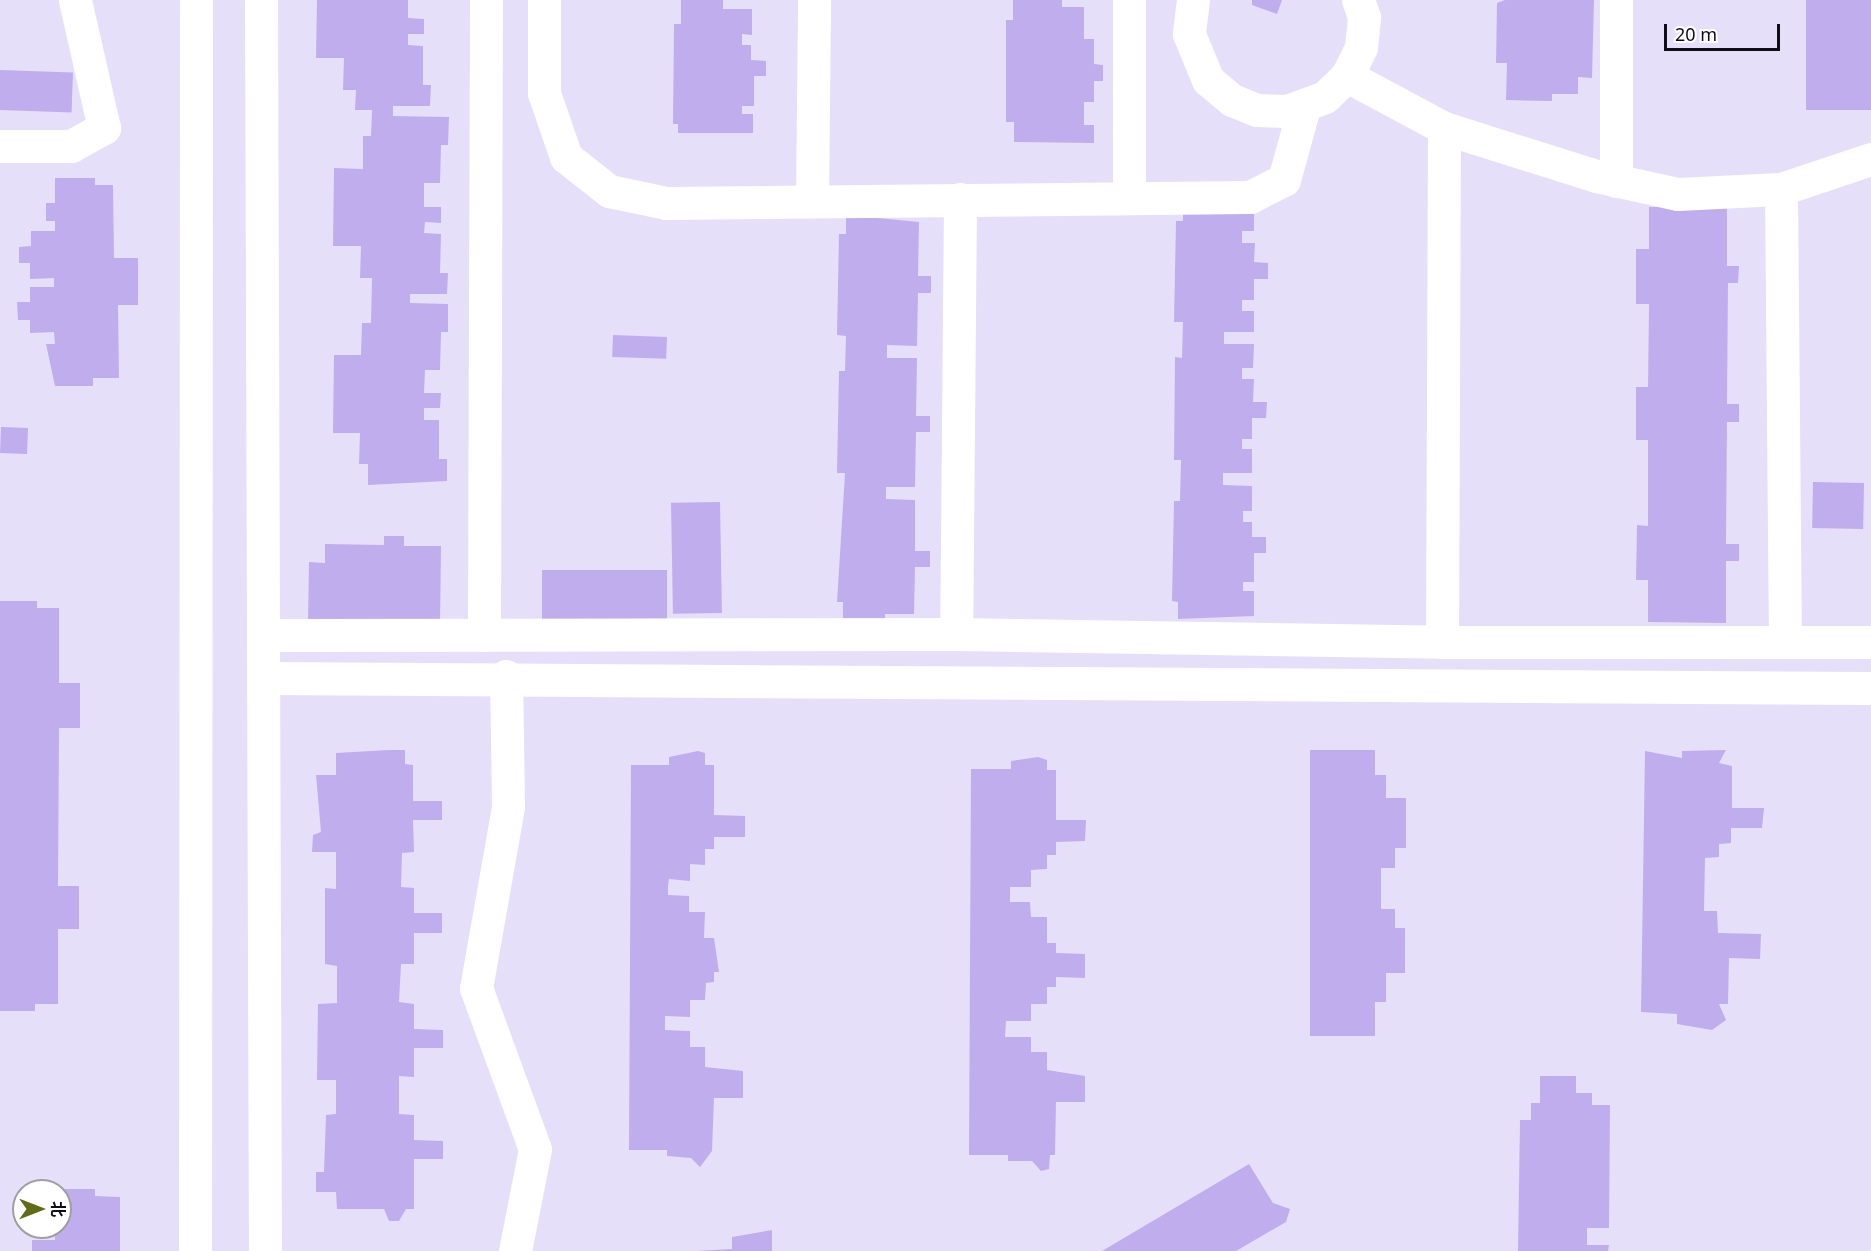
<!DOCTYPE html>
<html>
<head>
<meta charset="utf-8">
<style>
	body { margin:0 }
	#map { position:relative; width:1871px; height:1251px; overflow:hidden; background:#e6dffa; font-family:"Noto Sans","Noto Sans SC",sans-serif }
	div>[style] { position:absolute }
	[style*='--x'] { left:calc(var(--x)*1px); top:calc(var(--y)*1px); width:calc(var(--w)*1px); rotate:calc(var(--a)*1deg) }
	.building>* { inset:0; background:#c0adee; transform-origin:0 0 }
	.minor>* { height:33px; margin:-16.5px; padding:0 16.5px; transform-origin:16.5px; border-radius:16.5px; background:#fff }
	span { translate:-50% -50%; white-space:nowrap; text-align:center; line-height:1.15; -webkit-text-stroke:4.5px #fff; paint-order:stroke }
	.north { position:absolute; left:12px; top:1179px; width:60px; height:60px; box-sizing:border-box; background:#fff; border:2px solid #9f9ea3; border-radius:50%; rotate:90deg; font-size:16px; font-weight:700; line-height:24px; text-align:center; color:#100d18 }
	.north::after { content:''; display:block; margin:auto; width:21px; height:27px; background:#616d16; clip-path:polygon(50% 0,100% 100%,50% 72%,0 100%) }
	.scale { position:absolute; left:1664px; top:24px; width:116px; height:27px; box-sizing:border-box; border:3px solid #100d18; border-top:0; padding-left:8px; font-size:18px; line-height:21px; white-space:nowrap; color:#100d18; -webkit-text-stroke:4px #fff; paint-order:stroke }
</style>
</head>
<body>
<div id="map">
	<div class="building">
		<div style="clip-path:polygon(317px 0,408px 0,408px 18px,424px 19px,424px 34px,408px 34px,408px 45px,423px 46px,423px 85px,431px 85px,430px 106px,393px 106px,393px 116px,449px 117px,448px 145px,441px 145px,440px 183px,424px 183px,424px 207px,441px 207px,441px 223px,425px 222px,424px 233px,441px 234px,440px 273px,448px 273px,447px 294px,410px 294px,410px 303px,448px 304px,448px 332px,441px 332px,440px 370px,425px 370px,424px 393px,441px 393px,440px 408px,424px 408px,424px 420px,439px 420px,439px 459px,447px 459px,447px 481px,368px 485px,368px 464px,359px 464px,360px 433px,333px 433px,334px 355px,361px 355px,362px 323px,371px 323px,372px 278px,360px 278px,361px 246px,333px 246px,334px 168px,363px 169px,363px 136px,371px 136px,372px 110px,355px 110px,356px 90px,343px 90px,344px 58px,316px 58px)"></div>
		<div style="clip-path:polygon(681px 0,723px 0,723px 9px,752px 9px,752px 35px,742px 34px,742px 45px,751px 45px,751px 60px,766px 61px,766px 76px,754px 76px,754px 106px,742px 106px,742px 114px,753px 114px,753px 133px,678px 133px,678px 124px,673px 124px,674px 24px,681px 24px)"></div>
		<div style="clip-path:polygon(1013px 0,1062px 0,1062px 7px,1084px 7px,1084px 39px,1094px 39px,1094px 64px,1103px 65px,1103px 81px,1094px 81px,1094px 102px,1084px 102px,1084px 125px,1094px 125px,1094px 143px,1014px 142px,1014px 122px,1006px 122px,1006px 20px,1013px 20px)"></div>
		<div style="clip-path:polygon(1252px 0,1282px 0,1277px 14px,1252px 5px)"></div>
		<div style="clip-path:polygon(1505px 0,1594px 0,1592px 78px,1578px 77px,1578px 94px,1552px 94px,1552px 101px,1506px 100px,1507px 63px,1496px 63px,1497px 3px)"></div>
		<div style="left:1806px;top:0;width:65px;height:110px"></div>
		<div style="left:0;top:70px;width:73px;height:40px;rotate:2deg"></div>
		<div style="clip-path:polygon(55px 178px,95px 178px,95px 185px,113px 185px,114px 258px,138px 258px,138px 305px,118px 305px,119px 378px,93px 378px,93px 386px,55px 386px,46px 344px,55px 344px,54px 332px,30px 333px,30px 320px,18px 320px,17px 302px,30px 302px,30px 287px,54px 287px,54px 278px,30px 279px,30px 263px,19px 263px,19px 247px,31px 246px,31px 231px,55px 231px,55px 221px,46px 221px,46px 203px,55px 203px)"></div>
		<div style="clip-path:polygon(1183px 202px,1254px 210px,1254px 231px,1242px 231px,1242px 243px,1255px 243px,1254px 262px,1268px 263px,1268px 279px,1254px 279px,1254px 300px,1242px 300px,1242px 311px,1254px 311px,1254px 332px,1224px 332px,1224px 344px,1254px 344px,1253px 368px,1242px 368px,1242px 379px,1254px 379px,1253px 402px,1267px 402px,1266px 418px,1252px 418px,1252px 439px,1242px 439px,1242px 449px,1252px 449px,1252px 473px,1223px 473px,1223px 485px,1252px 486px,1252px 511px,1243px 511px,1243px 522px,1252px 522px,1252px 537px,1266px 537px,1266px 553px,1254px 553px,1254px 582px,1243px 582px,1243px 591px,1254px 591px,1254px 616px,1178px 619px,1178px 602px,1172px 601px,1174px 501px,1180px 501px,1181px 460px,1174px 460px,1175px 357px,1182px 358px,1183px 322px,1174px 322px,1176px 221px,1183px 221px)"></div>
		<div style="clip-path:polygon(1649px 207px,1727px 208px,1727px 266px,1739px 266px,1738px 283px,1728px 283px,1727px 404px,1739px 404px,1739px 422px,1727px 422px,1726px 544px,1739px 544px,1739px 561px,1726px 561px,1726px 623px,1648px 622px,1648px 580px,1636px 580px,1637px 525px,1648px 526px,1648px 440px,1636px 440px,1636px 387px,1648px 387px,1649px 304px,1636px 304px,1636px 249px,1649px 249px)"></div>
		<div style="clip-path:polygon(846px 215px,919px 222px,918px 276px,931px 276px,931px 293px,918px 293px,917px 346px,887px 345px,887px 358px,917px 358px,916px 416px,930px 416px,930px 432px,916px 432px,915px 487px,886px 487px,886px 499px,915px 500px,915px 551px,930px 551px,930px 567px,915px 567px,914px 614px,885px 614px,885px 620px,843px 619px,843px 602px,837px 602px,845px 473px,837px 473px,839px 371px,845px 371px,846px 336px,837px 335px,839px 234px,846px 234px)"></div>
		<div style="left:613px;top:335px;width:54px;height:22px;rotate:2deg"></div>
		<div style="left:1px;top:427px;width:27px;height:26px;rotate:2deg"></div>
		<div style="left:1813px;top:482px;width:51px;height:46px;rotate:1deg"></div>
		<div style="left:720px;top:502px;width:111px;height:49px;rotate:89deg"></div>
		<div style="clip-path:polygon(384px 536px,404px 536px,404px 546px,441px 546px,440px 624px,308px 623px,309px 562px,325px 563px,325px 544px,384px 545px)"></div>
		<div style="left:542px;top:570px;width:125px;height:57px"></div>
		<div style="clip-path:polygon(0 601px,37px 601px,37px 608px,59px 608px,59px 683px,80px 683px,80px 728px,59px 728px,58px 886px,79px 886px,79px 929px,58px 929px,58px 1004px,35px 1004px,35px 1011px,0 1011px)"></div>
		<div style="clip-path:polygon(389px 750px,405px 750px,405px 764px,413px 765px,413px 801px,442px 801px,442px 820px,413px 820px,414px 852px,402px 853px,401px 887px,414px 888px,414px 913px,442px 913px,442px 933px,414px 933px,414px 964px,401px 964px,399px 1002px,414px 1004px,414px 1029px,443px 1030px,443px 1048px,414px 1048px,414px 1077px,399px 1076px,399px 1114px,414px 1115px,414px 1140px,443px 1141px,443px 1159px,414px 1159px,414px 1209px,406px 1209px,399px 1221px,389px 1221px,384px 1209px,337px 1209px,336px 1192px,316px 1192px,316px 1172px,324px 1172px,326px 1115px,336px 1114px,336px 1080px,317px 1080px,318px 1004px,337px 1003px,337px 966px,325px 964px,325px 888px,336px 889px,336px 852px,312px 852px,313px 835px,321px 832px,316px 775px,336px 775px,336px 753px)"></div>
		<div style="clip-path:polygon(1310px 750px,1375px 750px,1375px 775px,1386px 775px,1386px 798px,1406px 798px,1406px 848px,1395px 848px,1395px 868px,1381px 868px,1381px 909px,1395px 909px,1395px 928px,1405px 928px,1405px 973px,1386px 973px,1386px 1002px,1375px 1002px,1375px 1036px,1310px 1036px)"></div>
		<div style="clip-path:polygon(1726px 750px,1719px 763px,1732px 766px,1732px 808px,1764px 808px,1762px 828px,1731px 828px,1731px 843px,1719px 844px,1719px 857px,1705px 858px,1704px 911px,1717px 911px,1718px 933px,1761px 934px,1760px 959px,1729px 958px,1728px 1004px,1719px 1004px,1726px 1020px,1712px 1030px,1677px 1024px,1677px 1014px,1641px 1012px,1645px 751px,1682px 758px,1682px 751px)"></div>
		<div style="clip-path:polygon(698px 751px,705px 753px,705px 765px,714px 765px,714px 815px,745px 816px,745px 837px,714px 837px,714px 849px,705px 849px,705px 865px,690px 864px,690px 881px,669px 879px,668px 886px,668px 895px,689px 896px,689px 912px,705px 912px,704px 938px,714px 938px,719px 972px,714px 972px,714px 982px,706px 983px,705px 1000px,690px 1000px,690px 1017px,665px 1016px,665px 1030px,690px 1031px,690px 1047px,705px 1047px,705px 1067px,743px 1071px,743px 1098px,714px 1098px,712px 1151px,700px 1167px,691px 1158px,667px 1156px,667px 1150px,629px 1150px,631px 765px,669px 765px,669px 757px)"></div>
		<div style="clip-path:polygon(1038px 757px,1047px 760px,1047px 770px,1056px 770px,1056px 820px,1086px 820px,1085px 841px,1056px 842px,1056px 855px,1047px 855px,1047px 869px,1031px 870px,1031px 887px,1010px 887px,1010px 902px,1030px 902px,1031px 917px,1047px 917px,1047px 943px,1056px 943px,1056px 953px,1085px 954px,1085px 978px,1056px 977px,1056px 987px,1047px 987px,1047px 1004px,1031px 1004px,1031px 1021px,1006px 1021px,1005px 1037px,1031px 1037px,1031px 1052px,1047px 1052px,1047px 1070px,1085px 1076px,1085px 1102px,1056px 1102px,1055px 1155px,1050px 1155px,1049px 1169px,1041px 1171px,1032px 1161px,1008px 1161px,1008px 1155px,969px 1155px,971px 769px,1011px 769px,1011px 761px)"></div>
		<div style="clip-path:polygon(1540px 1076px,1576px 1076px,1576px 1093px,1592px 1093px,1592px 1105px,1610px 1105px,1609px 1228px,1587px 1228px,1587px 1245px,1609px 1245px,1608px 1251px,1518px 1251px,1520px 1120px,1531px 1120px,1531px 1103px,1540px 1103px)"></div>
		<div style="clip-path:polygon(1249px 1164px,1273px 1203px,1290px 1209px,1286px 1222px,1236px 1251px,1102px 1251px)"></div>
		<div style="clip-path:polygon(56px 1189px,95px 1189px,95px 1196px,120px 1197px,120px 1251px,32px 1251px,32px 1240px,55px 1240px,55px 1232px,46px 1232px,47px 1227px,60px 1227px)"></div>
		<div style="clip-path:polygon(772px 1230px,772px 1251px,696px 1251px,732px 1249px,732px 1237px)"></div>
	</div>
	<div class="minor">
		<div style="--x:261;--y:0;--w:1251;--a:89.82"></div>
		<div style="--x:544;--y:0;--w:93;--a:90"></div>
		<div style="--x:544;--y:93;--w:68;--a:71"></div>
		<div style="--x:566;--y:157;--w:55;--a:38.3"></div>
		<div style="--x:609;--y:191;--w:58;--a:11.9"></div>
		<div style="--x:666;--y:203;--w:584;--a:-0.59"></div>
		<div style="--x:1250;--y:197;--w:38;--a:-27"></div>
		<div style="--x:1284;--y:180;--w:76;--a:-74.7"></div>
		<div style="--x:1129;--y:0;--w:198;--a:90"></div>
		<div style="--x:1193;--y:0;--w:34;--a:97"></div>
		<div style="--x:1189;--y:34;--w:50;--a:67.6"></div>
		<div style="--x:1208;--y:80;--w:31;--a:40"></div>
		<div style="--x:1232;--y:100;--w:27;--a:22"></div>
		<div style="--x:1257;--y:110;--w:30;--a:2"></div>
		<div style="--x:1287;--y:111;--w:40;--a:-20.2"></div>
		<div style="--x:1325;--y:97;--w:30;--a:-44"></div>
		<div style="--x:1347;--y:76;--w:32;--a:-64"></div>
		<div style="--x:1361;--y:47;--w:30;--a:-84"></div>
		<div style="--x:1364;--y:17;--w:18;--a:-109"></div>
		<div style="--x:1347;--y:76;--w:110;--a:28.2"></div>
		<div style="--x:1444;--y:128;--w:159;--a:17.5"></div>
		<div style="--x:1596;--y:176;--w:84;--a:12.4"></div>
		<div style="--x:1678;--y:194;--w:103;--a:-2.8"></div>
		<div style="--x:1781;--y:189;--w:95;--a:-18.4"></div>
		<div style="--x:1444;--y:128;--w:514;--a:90.22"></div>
		<div style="--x:1442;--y:642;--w:429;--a:0"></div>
		<div style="--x:0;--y:146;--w:71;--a:0"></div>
		<div style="--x:71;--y:146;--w:38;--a:-29"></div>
		<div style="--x:104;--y:128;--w:131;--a:-102.8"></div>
		<div style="--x:1616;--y:181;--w:181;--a:-90"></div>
		<div style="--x:1781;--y:189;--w:453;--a:89.5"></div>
		<div style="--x:960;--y:199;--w:435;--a:90.5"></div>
		<div style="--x:956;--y:634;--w:486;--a:0.9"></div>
		<div style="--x:812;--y:201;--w:201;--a:-89.4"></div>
		<div style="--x:264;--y:635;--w:692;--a:-0.08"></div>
		<div style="--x:484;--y:635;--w:635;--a:-89.82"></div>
		<div style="--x:506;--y:676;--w:131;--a:89.1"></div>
		<div style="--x:508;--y:807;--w:184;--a:100"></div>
		<div style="--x:476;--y:988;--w:171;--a:69.9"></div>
		<div style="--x:535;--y:1149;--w:104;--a:101.1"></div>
		<div style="--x:264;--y:678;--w:1607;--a:0.36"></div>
		<div style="--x:195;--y:1251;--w:1251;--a:-89.95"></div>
	</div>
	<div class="north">北</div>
	<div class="scale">20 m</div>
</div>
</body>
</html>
